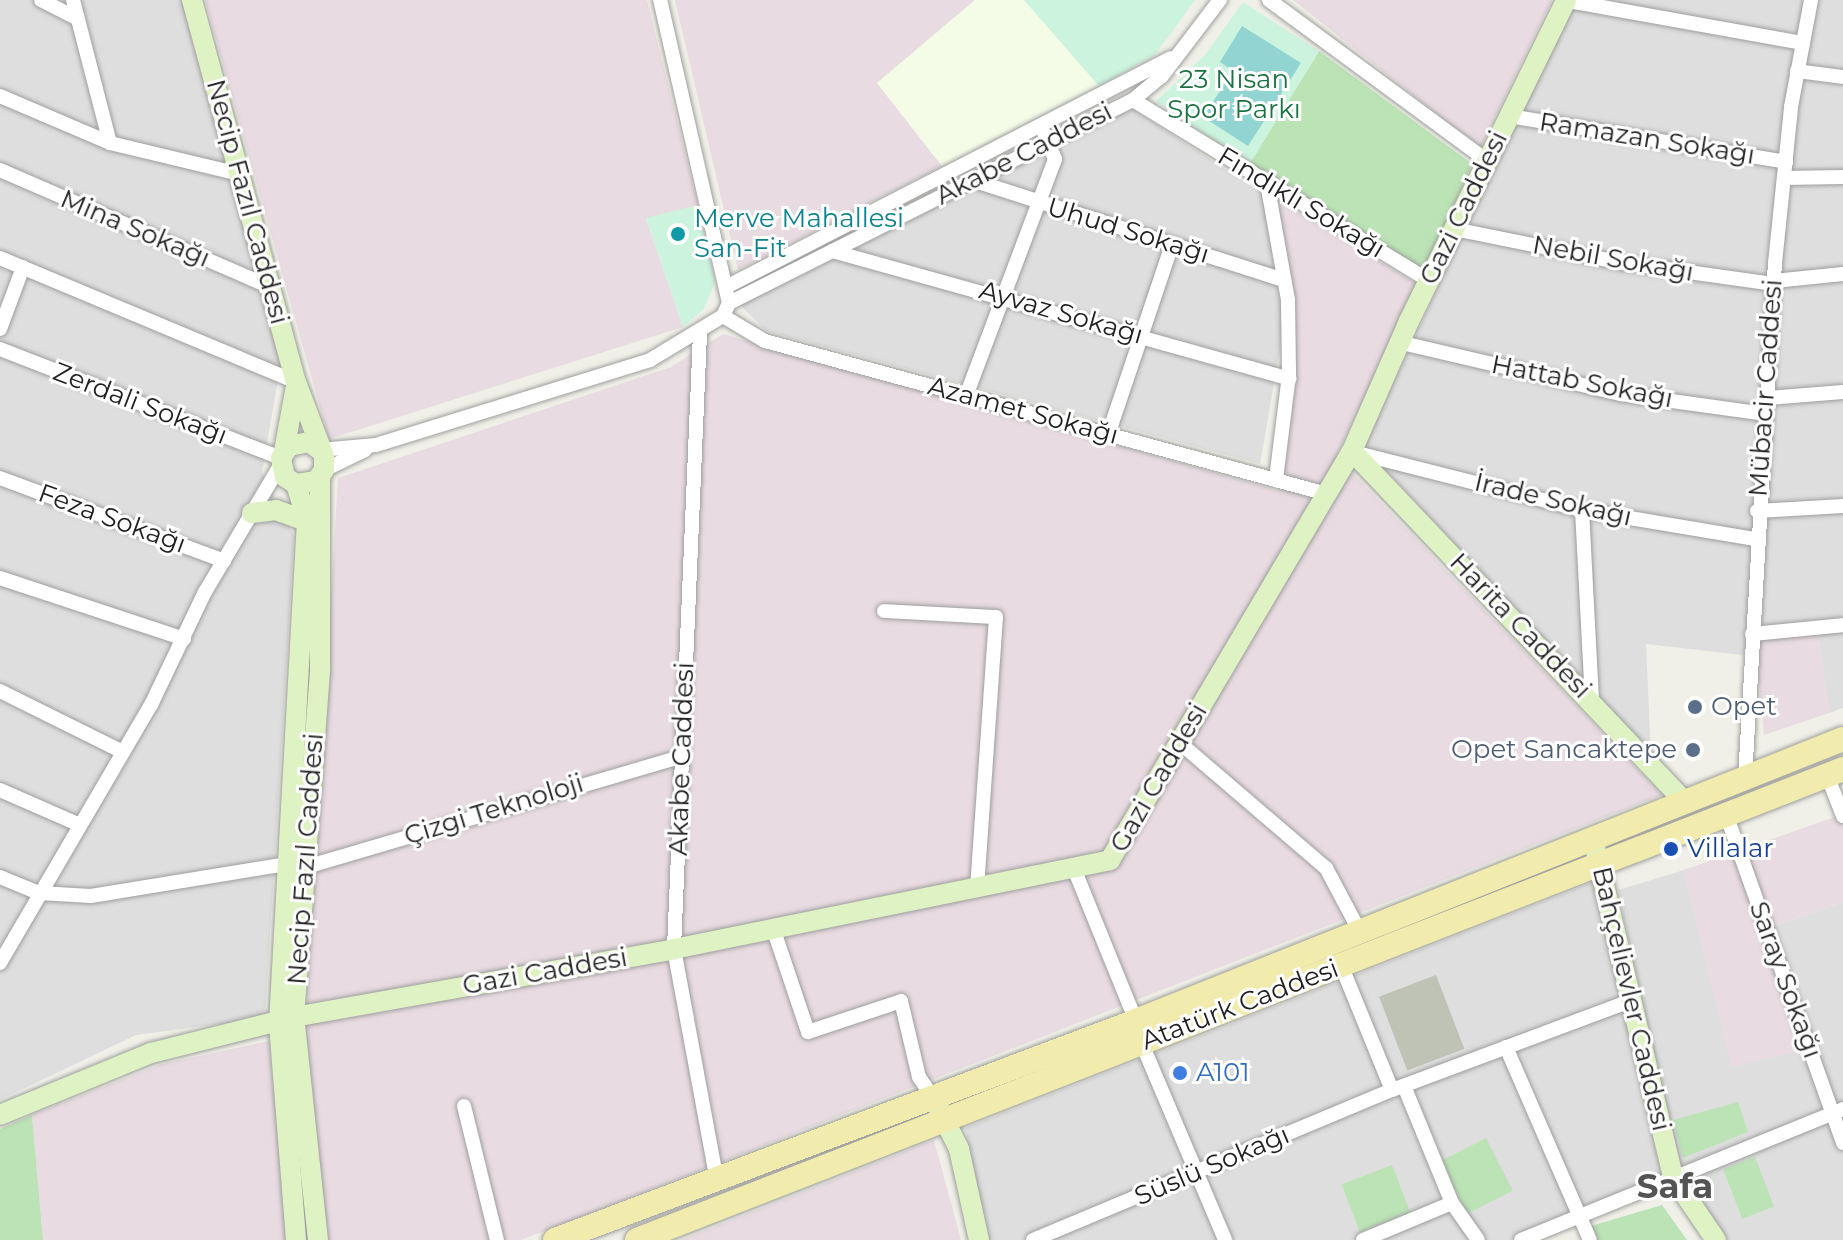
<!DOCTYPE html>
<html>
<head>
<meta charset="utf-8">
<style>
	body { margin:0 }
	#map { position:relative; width:1843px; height:1240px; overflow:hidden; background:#f0f0e8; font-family:Montserrat,sans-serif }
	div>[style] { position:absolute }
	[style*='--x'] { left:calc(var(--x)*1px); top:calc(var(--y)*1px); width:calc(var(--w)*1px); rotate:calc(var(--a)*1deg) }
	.residential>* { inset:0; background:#dfdede }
	.industrial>* { inset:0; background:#e8dbe1 }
	.education>* { inset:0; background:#f4fbe6 }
	.construction>* { inset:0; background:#bec3b5; transform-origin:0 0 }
	.grass>* { inset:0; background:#bbe3b5; transform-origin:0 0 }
	.park>* { inset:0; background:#ccf3dd }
	.pitch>* { inset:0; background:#91d4d2 }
	.roads { filter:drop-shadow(0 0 2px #9e9e9e) drop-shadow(0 0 2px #9e9e9e) }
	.street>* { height:14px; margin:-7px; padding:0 7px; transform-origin:7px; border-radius:7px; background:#fff }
	.secondary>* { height:20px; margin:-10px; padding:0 10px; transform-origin:10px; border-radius:10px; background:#dff2c4 }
	.primary>* { height:24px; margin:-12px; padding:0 12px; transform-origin:12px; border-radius:12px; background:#f1ecad }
	.dots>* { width:22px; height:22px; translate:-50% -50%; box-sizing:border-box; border:4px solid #fff; border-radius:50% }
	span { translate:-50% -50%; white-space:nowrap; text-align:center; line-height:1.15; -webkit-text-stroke:6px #fff; paint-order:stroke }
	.park-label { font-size:26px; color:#1a7341 }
	.street-label { font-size:26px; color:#212121 }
	.culture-label { font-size:26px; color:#0d838f }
	.left { translate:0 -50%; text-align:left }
	.service-label { font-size:26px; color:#4e5e75 }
	.right { translate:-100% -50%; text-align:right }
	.transit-label { font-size:26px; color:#164399 }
	.shop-label { font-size:26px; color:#366cbe }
	.district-label { font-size:34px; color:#545454; font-weight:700 }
</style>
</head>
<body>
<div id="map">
	<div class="residential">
		<div style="clip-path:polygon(0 0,182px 0,281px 362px,262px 472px,294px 536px,265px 1018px,136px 1035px,0 1100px)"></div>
		<div style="clip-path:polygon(1572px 0,1843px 0,1843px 708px,1829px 713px,1818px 633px,1755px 639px,1742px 655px,1646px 644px,1651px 757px,1364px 446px)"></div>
		<div style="clip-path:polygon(1131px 108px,1262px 193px,1284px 326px,1260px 464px,766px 331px,739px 304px)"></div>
		<div style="clip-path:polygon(1684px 870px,1732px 1066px,1761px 931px,1843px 902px,1843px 1240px,1728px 1240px,1715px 1230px,1681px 1175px,1618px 890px)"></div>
		<div style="clip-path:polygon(1593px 882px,1663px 1182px,1513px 1240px,988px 1240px,965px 1128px)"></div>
	</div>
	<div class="industrial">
		<div style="clip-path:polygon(205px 0,647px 0,698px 205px,646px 219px,683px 327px,329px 439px)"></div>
		<div style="clip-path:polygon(675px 0,975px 0,877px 83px,942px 166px,738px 270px)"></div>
		<div style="clip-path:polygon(1293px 0,1552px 0,1480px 148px)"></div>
		<div style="clip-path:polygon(1278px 201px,1419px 285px,1336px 456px,1662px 795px,521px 1240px,328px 1240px,305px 1033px,338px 478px,671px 367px,723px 334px,1279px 491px,1296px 340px)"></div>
		<div style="clip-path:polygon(1818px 633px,1829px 713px,1764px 735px,1755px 639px)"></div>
		<div style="clip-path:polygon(1843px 814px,1843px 902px,1761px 931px,1805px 1050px,1732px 1067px,1684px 870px)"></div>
		<div style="clip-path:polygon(269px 1041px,287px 1240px,43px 1240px,32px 1115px,162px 1064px)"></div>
		<div style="clip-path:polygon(934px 1140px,961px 1240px,681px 1240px)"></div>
	</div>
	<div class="education">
		<div style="clip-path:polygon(975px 0,1024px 0,1099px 86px,942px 166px,877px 83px)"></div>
	</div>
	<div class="construction">
		<div style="left:1436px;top:975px;width:79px;height:61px;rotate:69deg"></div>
	</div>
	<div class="grass">
		<div style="clip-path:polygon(1319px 51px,1472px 164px,1425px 273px,1249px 165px)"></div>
		<div style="clip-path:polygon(1738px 1102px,1748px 1132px,1683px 1158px,1673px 1120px)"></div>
		<div style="clip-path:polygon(32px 1115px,43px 1240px,0 1240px,0 1129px)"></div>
		<div style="left:1486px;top:1138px;width:59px;height:51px;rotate:63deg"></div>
		<div style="left:1755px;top:1157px;width:53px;height:34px;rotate:69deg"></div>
		<div style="left:1392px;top:1165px;width:51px;height:54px;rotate:69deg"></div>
		<div style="clip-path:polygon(1662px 1205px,1687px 1240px,1596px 1240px,1591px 1226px)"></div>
	</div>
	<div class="park">
		<div style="clip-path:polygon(1024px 0,1195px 0,1155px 55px,1099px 86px)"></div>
		<div style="clip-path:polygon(1243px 2px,1319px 51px,1249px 165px,1156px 101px,1205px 55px)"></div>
		<div style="clip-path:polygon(698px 205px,715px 282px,704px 309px,683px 327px,646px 218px)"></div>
	</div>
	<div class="pitch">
		<div style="clip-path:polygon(1242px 26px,1301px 63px,1248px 146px,1203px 117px,1233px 71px,1220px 62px)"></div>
	</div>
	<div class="roads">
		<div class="street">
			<div style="--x:41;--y:0;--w:39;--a:27"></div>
			<div style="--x:73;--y:0;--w:148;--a:75.5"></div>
			<div style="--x:1269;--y:0;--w:271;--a:36.4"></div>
			<div style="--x:1563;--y:0;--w:244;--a:10.2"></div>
			<div style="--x:1797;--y:71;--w:46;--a:7.4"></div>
			<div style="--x:0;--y:96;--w:120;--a:23.1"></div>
			<div style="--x:110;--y:143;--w:133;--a:13.5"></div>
			<div style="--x:1133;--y:100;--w:347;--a:31.4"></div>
			<div style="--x:1509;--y:116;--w:281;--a:9.4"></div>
			<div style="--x:0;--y:170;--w:294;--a:23.4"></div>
			<div style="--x:1784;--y:178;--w:59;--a:-1"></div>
			<div style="--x:972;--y:180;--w:328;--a:17.8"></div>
			<div style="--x:1267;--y:183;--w:119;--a:79.8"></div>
			<div style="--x:1288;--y:300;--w:75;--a:89.2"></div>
			<div style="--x:1289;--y:375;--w:106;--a:97.1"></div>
			<div style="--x:1454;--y:229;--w:166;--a:11.4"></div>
			<div style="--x:1617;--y:262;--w:159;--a:8"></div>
			<div style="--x:832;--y:251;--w:475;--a:15.6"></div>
			<div style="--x:0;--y:258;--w:321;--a:22.7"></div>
			<div style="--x:1774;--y:281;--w:69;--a:-5.8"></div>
			<div style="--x:726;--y:287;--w:500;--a:-27.23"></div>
			<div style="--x:729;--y:303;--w:452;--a:-26.7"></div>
			<div style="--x:1133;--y:100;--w:38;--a:-40"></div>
			<div style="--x:1162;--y:76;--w:96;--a:-52.7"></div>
			<div style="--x:723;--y:316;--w:49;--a:30.8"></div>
			<div style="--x:765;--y:341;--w:582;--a:15.23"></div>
			<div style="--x:0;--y:329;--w:66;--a:-69.6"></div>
			<div style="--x:700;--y:333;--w:617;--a:92.42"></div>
			<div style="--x:674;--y:949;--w:237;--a:79.5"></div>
			<div style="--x:1402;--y:343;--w:225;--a:13.1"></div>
			<div style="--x:1621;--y:394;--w:145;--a:7.9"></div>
			<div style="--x:0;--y:349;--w:301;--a:21.2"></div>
			<div style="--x:966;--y:396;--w:253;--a:-69.4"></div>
			<div style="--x:1055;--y:159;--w:28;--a:-113"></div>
			<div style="--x:1768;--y:398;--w:75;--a:-4.6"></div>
			<div style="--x:1108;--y:435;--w:200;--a:-71.4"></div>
			<div style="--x:320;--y:450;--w:56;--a:-5.1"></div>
			<div style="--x:376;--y:445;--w:287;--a:-17.2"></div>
			<div style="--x:650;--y:360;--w:85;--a:-31.1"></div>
			<div style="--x:723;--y:316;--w:14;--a:-65"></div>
			<div style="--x:729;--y:303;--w:311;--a:-102.8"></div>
			<div style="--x:1353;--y:452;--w:236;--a:14.2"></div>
			<div style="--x:1582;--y:510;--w:176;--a:9.5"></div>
			<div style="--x:324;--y:470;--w:46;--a:-26"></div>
			<div style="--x:0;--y:478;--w:239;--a:20.3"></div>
			<div style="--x:1582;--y:510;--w:192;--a:87"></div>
			<div style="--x:1757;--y:511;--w:86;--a:-3.3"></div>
			<div style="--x:0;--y:578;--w:194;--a:18.3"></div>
			<div style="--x:884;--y:611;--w:112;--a:3.1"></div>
			<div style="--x:996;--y:617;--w:271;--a:94"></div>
			<div style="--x:1752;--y:634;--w:91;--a:-5.6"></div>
			<div style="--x:0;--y:691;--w:135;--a:26.4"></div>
			<div style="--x:1180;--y:743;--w:192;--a:40.6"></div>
			<div style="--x:1326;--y:868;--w:72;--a:62"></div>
			<div style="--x:1827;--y:775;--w:44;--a:68.7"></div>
			<div style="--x:1745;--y:778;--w:516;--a:-86.67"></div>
			<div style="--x:1775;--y:263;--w:157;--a:-84.1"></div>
			<div style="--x:1791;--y:107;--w:109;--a:-79.4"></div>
			<div style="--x:0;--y:790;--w:87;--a:23.6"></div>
			<div style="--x:1727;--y:817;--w:346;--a:70.4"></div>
			<div style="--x:1075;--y:871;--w:162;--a:67.9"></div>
			<div style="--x:0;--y:877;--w:42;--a:22.3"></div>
			<div style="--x:39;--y:893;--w:52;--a:3.3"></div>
			<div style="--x:91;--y:896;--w:199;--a:-9.3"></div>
			<div style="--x:287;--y:864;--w:19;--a:9"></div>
			<div style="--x:306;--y:867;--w:392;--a:-16.4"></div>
			<div style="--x:773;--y:928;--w:110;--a:71.4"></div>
			<div style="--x:808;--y:1032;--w:98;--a:-18.4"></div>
			<div style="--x:901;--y:1001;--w:78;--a:76.7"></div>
			<div style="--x:919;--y:1077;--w:25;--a:56"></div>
			<div style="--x:0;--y:963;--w:299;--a:-59.7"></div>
			<div style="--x:151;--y:705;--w:125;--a:-64.5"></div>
			<div style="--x:205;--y:592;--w:149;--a:-59.3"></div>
			<div style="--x:1341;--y:965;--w:135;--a:67.8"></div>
			<div style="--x:1142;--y:1044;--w:213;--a:67"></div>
			<div style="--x:1506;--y:1047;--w:210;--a:66.5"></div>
			<div style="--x:1404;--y:1086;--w:126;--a:67.7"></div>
			<div style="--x:1452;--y:1203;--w:45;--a:54.9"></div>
			<div style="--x:464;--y:1106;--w:138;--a:76.2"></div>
			<div style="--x:1033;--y:1240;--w:389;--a:-22.7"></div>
			<div style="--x:1392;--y:1090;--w:254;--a:-20.5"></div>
			<div style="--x:1363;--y:1240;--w:96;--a:-22.6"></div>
			<div style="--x:1521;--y:1240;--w:348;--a:-22.1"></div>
		</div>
		<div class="secondary">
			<div style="--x:192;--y:0;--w:396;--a:74.8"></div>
			<div style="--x:296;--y:382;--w:79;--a:69.3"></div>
			<div style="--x:324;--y:456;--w:14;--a:90"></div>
			<div style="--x:324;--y:470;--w:14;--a:126"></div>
			<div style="--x:316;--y:481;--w:20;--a:171"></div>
			<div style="--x:296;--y:484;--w:13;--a:-148"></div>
			<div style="--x:285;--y:477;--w:19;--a:-102"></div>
			<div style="--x:281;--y:458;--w:14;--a:-56"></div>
			<div style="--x:289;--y:446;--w:20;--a:-11"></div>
			<div style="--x:309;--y:442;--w:14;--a:36"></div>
			<div style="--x:284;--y:451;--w:66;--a:-79.5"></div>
			<div style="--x:1352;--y:451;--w:485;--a:46.5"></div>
			<div style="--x:296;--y:484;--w:39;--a:73"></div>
			<div style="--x:307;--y:521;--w:504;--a:93.19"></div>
			<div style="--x:279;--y:1024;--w:217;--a:85.5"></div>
			<div style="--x:252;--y:513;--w:24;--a:-7"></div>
			<div style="--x:276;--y:510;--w:33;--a:20"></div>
			<div style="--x:1596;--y:851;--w:335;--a:76.7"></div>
			<div style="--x:1673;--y:1177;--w:76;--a:55.7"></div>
			<div style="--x:938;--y:1107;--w:47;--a:63.4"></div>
			<div style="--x:959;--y:1149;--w:93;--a:77.6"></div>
			<div style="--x:0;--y:1115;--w:163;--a:-22.3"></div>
			<div style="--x:151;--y:1053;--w:147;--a:-14.1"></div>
			<div style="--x:294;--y:1017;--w:386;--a:-10.1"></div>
			<div style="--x:674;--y:949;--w:445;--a:-11.5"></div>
			<div style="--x:1110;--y:860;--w:475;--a:-59.4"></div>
			<div style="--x:1352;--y:451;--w:142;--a:-66.3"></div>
			<div style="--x:1409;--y:321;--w:357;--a:-63.9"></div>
			<div style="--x:318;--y:1240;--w:224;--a:-96.1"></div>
			<div style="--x:294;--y:1017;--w:349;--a:-85.7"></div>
			<div style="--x:320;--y:669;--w:193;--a:-90"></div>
		</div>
		<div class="primary">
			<div style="--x:555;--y:1240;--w:621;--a:-20.65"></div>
			<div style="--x:1136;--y:1021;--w:761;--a:-21.75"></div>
			<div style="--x:637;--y:1240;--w:1295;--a:-21.33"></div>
		</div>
	</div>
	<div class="dots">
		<div style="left:678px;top:234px;background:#0f9aa8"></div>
		<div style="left:1695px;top:707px;background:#5c6f8a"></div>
		<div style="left:1693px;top:750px;background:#5c6f8a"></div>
		<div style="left:1671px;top:849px;background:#1a4fb4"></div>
		<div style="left:1180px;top:1073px;background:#3f7fe0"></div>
	</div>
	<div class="park-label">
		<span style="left:1234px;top:95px">23 Nisan<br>Spor Parkı</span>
	</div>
	<div class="street-label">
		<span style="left:1647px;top:139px;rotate:9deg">Ramazan Sokağı</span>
		<span style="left:1024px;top:154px;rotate:-27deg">Akabe Caddesi</span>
		<span style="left:247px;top:202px;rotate:75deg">Necip Fazıl Caddesi</span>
		<span style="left:1301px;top:203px;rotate:31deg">Fındıklı Sokağı</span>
		<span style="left:1464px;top:208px;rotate:-64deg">Gazi Caddesi</span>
		<span style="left:135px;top:229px;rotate:23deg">Mina Sokağı</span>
		<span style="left:1128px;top:231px;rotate:17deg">Uhud Sokağı</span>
		<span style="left:1613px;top:259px;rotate:10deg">Nebil Sokağı</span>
		<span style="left:1061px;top:313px;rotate:16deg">Ayvaz Sokağı</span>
		<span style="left:1582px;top:382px;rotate:11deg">Hattab Sokağı</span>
		<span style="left:1766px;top:388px;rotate:-86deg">Mübacir Caddesi</span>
		<span style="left:140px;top:404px;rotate:21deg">Zerdali Sokağı</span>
		<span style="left:1023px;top:411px;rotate:15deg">Azamet Sokağı</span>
		<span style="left:1553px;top:500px;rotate:13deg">İrade Sokağı</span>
		<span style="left:112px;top:519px;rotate:20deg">Feza Sokağı</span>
		<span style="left:1520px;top:626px;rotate:46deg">Harita Caddesi</span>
		<span style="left:682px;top:759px;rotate:-88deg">Akabe Caddesi</span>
		<span style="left:1159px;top:778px;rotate:-60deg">Gazi Caddesi</span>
		<span style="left:494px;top:810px;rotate:-17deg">Çizgi Teknoloji</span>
		<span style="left:306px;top:859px;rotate:-86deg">Necip Fazıl Caddesi</span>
		<span style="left:545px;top:972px;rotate:-10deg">Gazi Caddesi</span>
		<span style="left:1785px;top:980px;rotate:70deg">Saray Sokağı</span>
		<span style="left:1631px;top:999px;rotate:77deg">Bahçelievler Caddesi</span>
		<span style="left:1240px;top:1005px;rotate:-21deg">Atatürk Caddesi</span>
		<span style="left:1212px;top:1166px;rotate:-23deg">Süslü Sokağı</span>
	</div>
	<div class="culture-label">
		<span class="left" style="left:694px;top:234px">Merve Mahallesi<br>San-Fit</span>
	</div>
	<div class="service-label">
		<span class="left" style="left:1711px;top:707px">Opet</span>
		<span class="right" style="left:1677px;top:750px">Opet Sancaktepe</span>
	</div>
	<div class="transit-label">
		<span class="left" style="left:1687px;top:849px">Villalar</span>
	</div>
	<div class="shop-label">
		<span class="left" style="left:1196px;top:1073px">A101</span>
	</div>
	<div class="district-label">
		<span style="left:1675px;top:1187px">Safa</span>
	</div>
</div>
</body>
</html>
